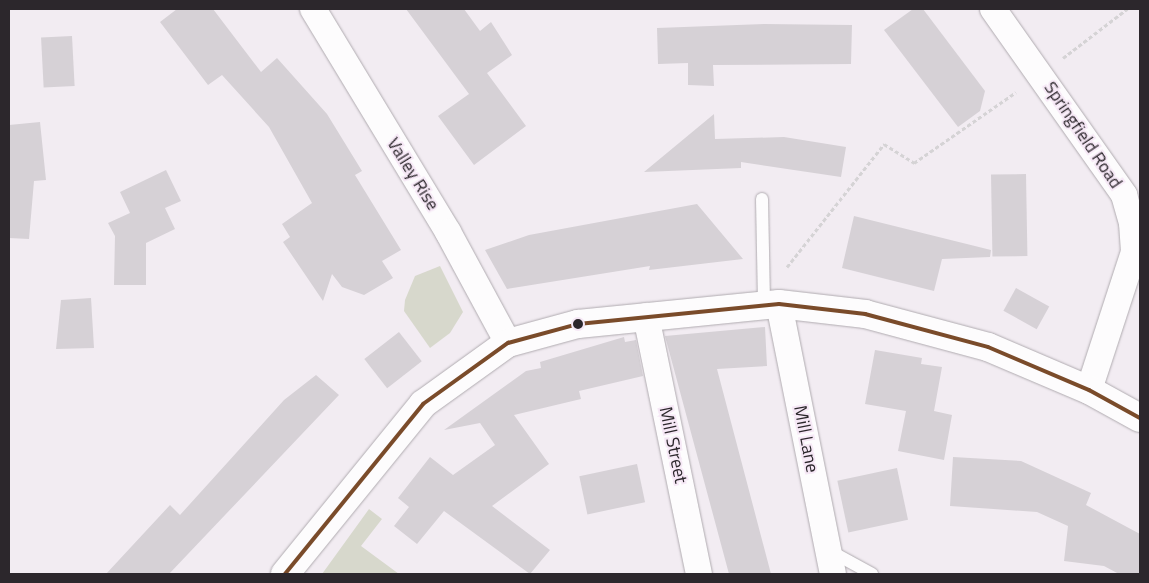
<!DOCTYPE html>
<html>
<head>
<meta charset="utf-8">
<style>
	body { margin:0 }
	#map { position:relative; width:1149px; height:583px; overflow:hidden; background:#f2ecf2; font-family:"Titillium Web",sans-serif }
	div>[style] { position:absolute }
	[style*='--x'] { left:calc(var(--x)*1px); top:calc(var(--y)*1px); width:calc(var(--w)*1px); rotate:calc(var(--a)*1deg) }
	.green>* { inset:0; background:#d7d8cc }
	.building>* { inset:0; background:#d6d1d6; transform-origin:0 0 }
	.path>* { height:3px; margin-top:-1.5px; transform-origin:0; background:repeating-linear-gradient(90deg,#d5d3d5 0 4px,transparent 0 6.5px) }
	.roads { filter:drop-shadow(0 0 1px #b0abb0) drop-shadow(0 0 1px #b0abb0) }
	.lane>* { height:12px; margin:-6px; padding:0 6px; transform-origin:6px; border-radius:6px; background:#fdfcfd }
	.street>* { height:26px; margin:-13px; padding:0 13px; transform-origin:13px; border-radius:13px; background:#fdfcfd }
	.secondary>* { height:28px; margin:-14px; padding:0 14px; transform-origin:14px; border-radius:14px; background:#fdfcfd }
	.bus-1>* { height:4px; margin:-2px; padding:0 2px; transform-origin:2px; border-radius:2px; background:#7a4b2a }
	.dots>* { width:14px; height:14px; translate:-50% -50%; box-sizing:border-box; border:2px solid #f6e8f6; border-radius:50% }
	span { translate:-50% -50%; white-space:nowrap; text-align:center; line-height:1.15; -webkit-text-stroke:4px #f6e8f6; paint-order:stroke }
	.street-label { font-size:18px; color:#2c272c }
	.frame { position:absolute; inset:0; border:10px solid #2c272c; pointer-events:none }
</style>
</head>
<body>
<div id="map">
	<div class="green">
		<div style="clip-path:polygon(440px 266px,463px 312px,450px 333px,430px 348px,404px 311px,405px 300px,415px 276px)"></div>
		<div style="clip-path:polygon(369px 509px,382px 519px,361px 546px,399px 574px,322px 574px)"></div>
	</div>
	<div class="building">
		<div style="clip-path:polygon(177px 9px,213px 9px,261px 72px,277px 58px,327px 114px,362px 171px,355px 175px,401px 250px,382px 261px,393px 278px,364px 295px,342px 287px,332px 274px,323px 301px,283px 242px,290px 237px,282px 224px,312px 203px,269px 127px,222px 75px,208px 85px,160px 22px)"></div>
		<div style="clip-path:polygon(406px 9px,464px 9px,480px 31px,491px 22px,512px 55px,487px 73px,526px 126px,474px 165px,438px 116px,469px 94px)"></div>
		<div style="clip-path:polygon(913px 9px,923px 9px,985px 91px,980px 111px,958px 127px,884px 30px)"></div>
		<div style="clip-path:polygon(764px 24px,852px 25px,851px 64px,713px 65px,714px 86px,688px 85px,688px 63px,658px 64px,657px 28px)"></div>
		<div style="left:72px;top:36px;width:50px;height:31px;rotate:87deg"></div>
		<div style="clip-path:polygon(714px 114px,715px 139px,784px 137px,846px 147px,841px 177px,741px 162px,741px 168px,644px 172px)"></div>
		<div style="clip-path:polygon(40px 122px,46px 180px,34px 181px,29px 239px,9px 238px,9px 125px)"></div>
		<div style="clip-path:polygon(166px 170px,181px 201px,165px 208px,175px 229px,146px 243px,146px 285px,114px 285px,115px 236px,108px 223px,130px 213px,120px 192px)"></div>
		<div style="left:1026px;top:174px;width:82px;height:35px;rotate:89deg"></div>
		<div style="clip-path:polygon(697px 204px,743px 259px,649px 270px,650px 266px,507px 289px,485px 250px,529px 235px)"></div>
		<div style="clip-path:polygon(854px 216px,991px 250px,990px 257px,942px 259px,934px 291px,842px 268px)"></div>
		<div style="left:1016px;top:288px;width:38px;height:26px;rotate:29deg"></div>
		<div style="clip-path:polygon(91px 298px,94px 348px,56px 349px,61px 300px)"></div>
		<div style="clip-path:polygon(765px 327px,767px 366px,717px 369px,771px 574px,729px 574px,665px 336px)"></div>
		<div style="left:399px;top:332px;width:37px;height:44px;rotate:52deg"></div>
		<div style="clip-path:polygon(624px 337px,625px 342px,636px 340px,643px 376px,579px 391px,581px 399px,514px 415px,549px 464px,492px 506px,550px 550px,530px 574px,444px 511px,417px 544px,394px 526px,409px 507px,398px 498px,430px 457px,453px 475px,495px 445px,480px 423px,444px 430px,526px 371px,541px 368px,540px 362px)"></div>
		<div style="clip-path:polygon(875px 350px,922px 358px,921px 364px,942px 367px,934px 411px,952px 415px,944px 460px,898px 451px,906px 411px,865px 404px)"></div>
		<div style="clip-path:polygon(316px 375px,339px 395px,169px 574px,106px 574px,170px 505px,180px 515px,284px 400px)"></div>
		<div style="clip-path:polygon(953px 457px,1021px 461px,1091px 493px,1086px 505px,1140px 534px,1140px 574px,1119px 574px,1104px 566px,1064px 561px,1068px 526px,1037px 512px,950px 506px)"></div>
		<div style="left:637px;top:464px;width:39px;height:59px;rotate:78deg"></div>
		<div style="left:897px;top:468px;width:53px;height:61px;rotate:78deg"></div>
	</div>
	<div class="path">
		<div style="--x:1063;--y:58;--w:81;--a:-37.4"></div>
		<div style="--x:787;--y:267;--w:157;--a:-51.7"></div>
		<div style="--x:884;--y:144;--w:36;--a:32"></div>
		<div style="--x:914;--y:163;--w:124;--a:-34.8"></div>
	</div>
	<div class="roads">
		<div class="lane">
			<div style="--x:762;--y:199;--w:107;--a:88.9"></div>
			<div style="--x:830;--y:551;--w:48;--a:28.7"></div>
		</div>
		<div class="street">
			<div style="--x:313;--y:9;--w:261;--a:58.8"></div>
			<div style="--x:448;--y:232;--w:126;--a:61.6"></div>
			<div style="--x:993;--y:9;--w:228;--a:54.8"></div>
			<div style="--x:1124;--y:195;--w:29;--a:74"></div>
			<div style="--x:1132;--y:223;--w:29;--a:86"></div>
			<div style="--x:1134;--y:252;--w:145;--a:108.1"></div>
			<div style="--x:779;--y:304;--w:275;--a:78.7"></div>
			<div style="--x:646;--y:316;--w:263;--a:78.4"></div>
		</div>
		<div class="secondary">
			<div style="--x:285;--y:574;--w:219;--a:-50.9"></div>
			<div style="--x:423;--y:404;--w:105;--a:-35.7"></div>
			<div style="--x:508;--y:343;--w:73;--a:-15.2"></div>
			<div style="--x:578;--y:324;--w:202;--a:-5.7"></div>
			<div style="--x:779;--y:304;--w:87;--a:6.6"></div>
			<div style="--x:865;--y:314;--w:127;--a:15"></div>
			<div style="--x:988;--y:347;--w:110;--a:23.1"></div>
			<div style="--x:1089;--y:390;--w:58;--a:28.8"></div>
		</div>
	</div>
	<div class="bus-1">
		<div style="--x:285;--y:574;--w:219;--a:-50.9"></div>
		<div style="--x:423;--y:404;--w:105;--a:-35.7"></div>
		<div style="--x:508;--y:343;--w:73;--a:-15.2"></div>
		<div style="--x:578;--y:324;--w:202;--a:-5.7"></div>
		<div style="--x:779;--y:304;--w:87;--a:6.6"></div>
		<div style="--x:865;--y:314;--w:127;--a:15"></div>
		<div style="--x:988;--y:347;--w:110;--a:23.1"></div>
		<div style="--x:1089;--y:390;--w:58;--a:28.8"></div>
	</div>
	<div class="dots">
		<div style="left:578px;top:324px;background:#2c272c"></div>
	</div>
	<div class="street-label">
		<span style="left:1083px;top:135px;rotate:56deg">Springfield Road</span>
		<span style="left:413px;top:174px;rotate:58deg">Valley Rise</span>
		<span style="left:806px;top:439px;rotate:79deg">Mill Lane</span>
		<span style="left:673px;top:445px;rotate:78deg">Mill Street</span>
	</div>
	<div class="frame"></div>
</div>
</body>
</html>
